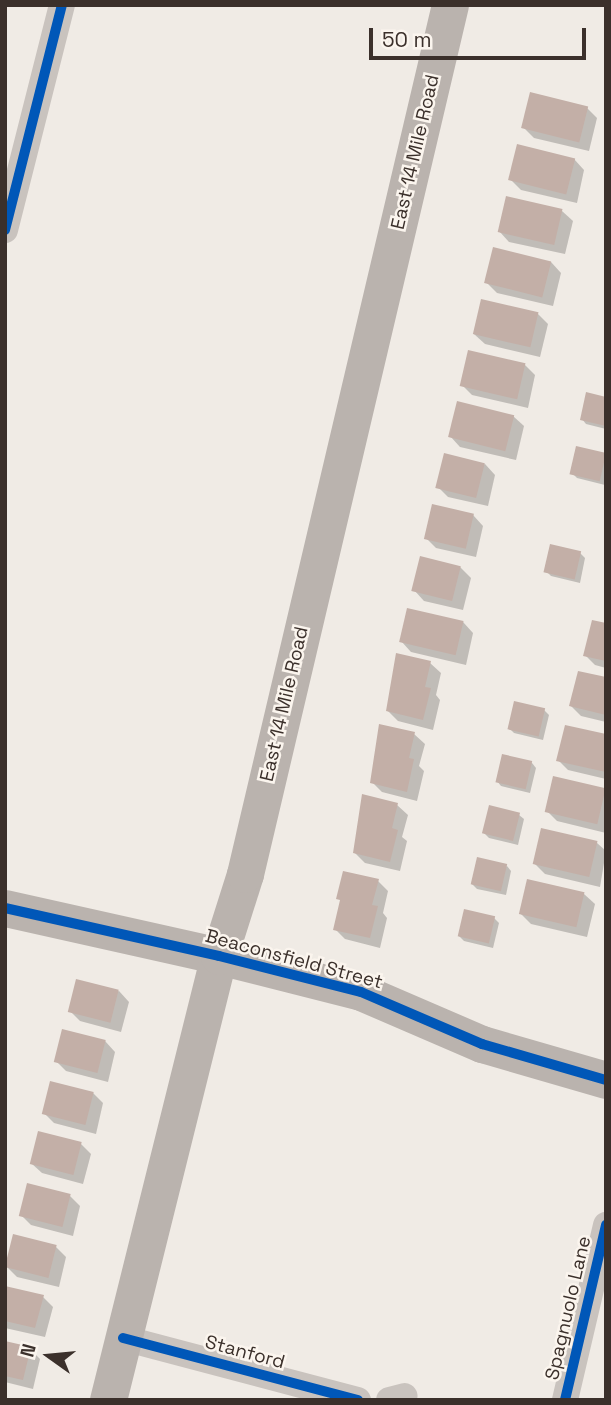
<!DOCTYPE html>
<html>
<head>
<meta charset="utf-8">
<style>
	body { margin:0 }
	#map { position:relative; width:611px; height:1405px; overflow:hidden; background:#f0ebe5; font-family:"Space Grotesk",sans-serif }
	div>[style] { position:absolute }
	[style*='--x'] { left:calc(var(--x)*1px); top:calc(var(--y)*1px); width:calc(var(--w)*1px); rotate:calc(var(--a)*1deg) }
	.shadow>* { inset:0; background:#0003 }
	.building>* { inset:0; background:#c3afa7; transform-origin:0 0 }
	.street>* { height:26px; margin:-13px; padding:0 13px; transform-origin:13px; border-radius:13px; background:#c9c3be }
	.secondary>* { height:37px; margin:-18.5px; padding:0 18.5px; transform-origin:18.5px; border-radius:18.5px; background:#bab3ae }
	.cycleway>* { height:10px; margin:-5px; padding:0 5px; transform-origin:5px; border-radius:5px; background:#0057b8 }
	span { translate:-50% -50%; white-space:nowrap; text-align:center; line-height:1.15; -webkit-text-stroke:5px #fbf5ee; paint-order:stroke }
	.street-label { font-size:19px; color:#3b302b }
	.frame { position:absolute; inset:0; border:7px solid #3b302b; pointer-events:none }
	.north { position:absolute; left:14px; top:1321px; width:70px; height:70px; -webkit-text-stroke:5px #fbf5ee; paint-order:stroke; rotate:285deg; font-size:19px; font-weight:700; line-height:28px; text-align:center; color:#3b302b }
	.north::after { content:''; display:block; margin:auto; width:24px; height:32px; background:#3b302b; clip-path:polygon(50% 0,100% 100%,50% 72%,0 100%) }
	.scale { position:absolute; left:369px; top:28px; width:217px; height:32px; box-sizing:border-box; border:4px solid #3b302b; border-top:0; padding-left:9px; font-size:21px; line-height:24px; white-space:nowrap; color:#3b302b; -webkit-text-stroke:5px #fbf5ee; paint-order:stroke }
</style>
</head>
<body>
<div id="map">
	<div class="shadow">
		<div style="clip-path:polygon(587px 108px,597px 118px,589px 151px,534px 138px,524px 128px)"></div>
		<div style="clip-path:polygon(574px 159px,584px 170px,577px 203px,521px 190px,511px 180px)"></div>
		<div style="clip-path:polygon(562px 211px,573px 221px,565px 254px,509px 242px,499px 231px)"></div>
		<div style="clip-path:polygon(551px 262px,561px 273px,553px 306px,497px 293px,487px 283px)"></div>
		<div style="clip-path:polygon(538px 314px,548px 324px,540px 357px,485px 344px,474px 334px)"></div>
		<div style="clip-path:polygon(525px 365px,535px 375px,528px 408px,472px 395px,462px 385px)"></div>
		<div style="clip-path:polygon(606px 399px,606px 429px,586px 424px,582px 419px)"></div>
		<div style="clip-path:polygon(513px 416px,524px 426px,516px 460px,460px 447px,450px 436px)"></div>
		<div style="clip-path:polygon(578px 448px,606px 455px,605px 485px,577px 478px,572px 473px)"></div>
		<div style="clip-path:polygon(485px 464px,495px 475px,488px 506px,448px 497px,438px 487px)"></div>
		<div style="clip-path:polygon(473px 515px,483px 526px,476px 557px,436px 548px,426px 538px)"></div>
		<div style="clip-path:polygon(580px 553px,585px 558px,580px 583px,551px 576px,546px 571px)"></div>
		<div style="clip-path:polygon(460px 567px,471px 578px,463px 610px,424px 601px,414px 590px)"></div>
		<div style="clip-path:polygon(463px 622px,473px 633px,466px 665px,411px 652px,401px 641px)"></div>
		<div style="clip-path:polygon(606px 625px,606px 668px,595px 665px,585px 655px)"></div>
		<div style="clip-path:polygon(397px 655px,430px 663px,441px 673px,436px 695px,440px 700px,433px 730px,398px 721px,388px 711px)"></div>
		<div style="clip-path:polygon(606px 679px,606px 722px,581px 716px,571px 706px)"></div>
		<div style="clip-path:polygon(544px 710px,549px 715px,543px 740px,514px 733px,509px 728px)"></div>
		<div style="clip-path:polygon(380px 726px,414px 734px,425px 744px,419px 766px,424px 771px,417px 801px,382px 792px,372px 782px)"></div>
		<div style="clip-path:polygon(606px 736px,606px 779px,568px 770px,558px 760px)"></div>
		<div style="clip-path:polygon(503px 756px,532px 763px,536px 768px,530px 793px,501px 786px,497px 781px)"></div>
		<div style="clip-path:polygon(606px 790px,606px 833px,557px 821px,547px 811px)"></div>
		<div style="clip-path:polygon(364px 796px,397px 805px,408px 815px,402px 837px,407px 841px,400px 871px,365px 863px,355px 853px)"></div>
		<div style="clip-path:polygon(519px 815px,524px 819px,518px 845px,489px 838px,484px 833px)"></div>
		<div style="clip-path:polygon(597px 843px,606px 851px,600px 887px,545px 874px,534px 863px)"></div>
		<div style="clip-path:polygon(507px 866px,511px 871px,506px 895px,477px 889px,472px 884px)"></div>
		<div style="clip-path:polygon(378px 881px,388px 891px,383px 913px,387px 918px,380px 948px,345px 939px,335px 929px,342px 902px)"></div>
		<div style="clip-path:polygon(584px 894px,595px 904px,587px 937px,531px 924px,521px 914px)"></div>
		<div style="clip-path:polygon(494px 918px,499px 923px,493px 948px,464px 941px,459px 936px)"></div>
		<div style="clip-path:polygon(119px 991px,129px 1002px,121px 1032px,80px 1021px,70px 1011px)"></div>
		<div style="clip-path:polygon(105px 1041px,115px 1052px,108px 1082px,66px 1071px,56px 1061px)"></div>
		<div style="clip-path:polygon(93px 1093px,103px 1103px,96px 1134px,54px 1123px,44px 1113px)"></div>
		<div style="clip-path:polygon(81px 1144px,91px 1154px,83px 1184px,42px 1173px,31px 1163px)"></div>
		<div style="clip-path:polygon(70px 1196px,80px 1206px,73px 1236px,31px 1225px,21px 1215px)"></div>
		<div style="clip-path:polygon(56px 1247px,66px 1257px,59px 1287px,17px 1277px,7px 1267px)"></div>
		<div style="clip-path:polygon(5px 1288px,43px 1297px,53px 1307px,45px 1337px,5px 1328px)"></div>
		<div style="clip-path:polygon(5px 1343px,30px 1349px,40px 1359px,33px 1389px,5px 1382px)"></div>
	</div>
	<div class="building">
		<div style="left:530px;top:92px;width:60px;height:37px;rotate:14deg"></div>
		<div style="left:517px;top:144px;width:60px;height:37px;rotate:14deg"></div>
		<div style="left:506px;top:196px;width:58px;height:37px;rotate:13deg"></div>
		<div style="left:493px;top:247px;width:60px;height:37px;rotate:14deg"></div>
		<div style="left:481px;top:299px;width:59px;height:36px;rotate:13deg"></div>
		<div style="left:468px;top:350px;width:59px;height:37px;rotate:13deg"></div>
		<div style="clip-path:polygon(586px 392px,606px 397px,606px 426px,580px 420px)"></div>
		<div style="left:457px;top:401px;width:59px;height:37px;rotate:14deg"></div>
		<div style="left:576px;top:446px;width:31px;height:29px;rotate:13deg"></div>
		<div style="left:444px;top:453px;width:42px;height:36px;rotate:14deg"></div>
		<div style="left:432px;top:504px;width:43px;height:36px;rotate:13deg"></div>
		<div style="left:550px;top:544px;width:32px;height:29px;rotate:13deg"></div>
		<div style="left:420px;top:556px;width:42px;height:36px;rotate:14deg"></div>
		<div style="left:407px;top:608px;width:58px;height:35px;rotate:13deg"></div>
		<div style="clip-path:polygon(592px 620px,606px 623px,606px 661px,583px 656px)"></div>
		<div style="clip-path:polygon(396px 653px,431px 661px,425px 687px,431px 688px,423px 720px,386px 711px)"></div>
		<div style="clip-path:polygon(578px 671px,606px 677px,606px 715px,569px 706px)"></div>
		<div style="left:514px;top:701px;width:32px;height:29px;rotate:13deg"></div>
		<div style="clip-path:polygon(379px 724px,415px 732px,409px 758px,414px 759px,407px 792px,370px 783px)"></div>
		<div style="clip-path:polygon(565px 725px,606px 734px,606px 772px,556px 761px)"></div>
		<div style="left:502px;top:754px;width:31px;height:29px;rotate:13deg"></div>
		<div style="left:553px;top:776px;width:54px;height:37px;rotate:13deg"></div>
		<div style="clip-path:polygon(362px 794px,398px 803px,392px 828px,398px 830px,390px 862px,353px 853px)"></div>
		<div style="left:489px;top:805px;width:32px;height:29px;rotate:14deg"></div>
		<div style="left:541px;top:828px;width:58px;height:37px;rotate:13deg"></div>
		<div style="left:477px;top:857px;width:31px;height:28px;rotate:13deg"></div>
		<div style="clip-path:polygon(343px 871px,379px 879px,372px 905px,378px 906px,370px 938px,333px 930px,340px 900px,336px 899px)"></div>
		<div style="left:527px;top:879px;width:59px;height:36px;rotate:13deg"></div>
		<div style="left:464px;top:909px;width:32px;height:28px;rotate:13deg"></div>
		<div style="left:76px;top:979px;width:44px;height:34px;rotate:14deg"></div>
		<div style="left:62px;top:1029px;width:45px;height:34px;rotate:14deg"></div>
		<div style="left:50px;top:1081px;width:45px;height:34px;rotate:14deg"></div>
		<div style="left:38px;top:1131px;width:45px;height:34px;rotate:14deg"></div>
		<div style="left:27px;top:1183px;width:45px;height:34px;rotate:14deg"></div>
		<div style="left:13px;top:1234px;width:45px;height:34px;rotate:14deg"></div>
		<div style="clip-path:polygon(5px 1286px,44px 1295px,35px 1328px,5px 1321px)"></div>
		<div style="clip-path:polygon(5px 1341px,31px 1347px,23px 1380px,5px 1376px)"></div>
	</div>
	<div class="street">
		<div style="--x:5;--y:230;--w:232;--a:-75.8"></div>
		<div style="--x:123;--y:1338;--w:243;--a:14.8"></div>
		<div style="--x:389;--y:1400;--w:16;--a:-14"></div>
		<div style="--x:565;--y:1400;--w:180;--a:-76.8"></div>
	</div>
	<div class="secondary">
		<div style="--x:5;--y:908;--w:219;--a:12.6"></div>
		<div style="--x:219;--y:956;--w:146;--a:14.2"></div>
		<div style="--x:361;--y:992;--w:132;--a:23.3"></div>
		<div style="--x:482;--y:1044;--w:129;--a:16.2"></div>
		<div style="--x:108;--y:1400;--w:458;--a:-76"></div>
		<div style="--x:219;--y:956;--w:86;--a:-72.4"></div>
		<div style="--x:245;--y:874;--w:893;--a:-76.73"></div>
	</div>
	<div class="cycleway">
		<div style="--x:5;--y:230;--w:232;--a:-75.8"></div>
		<div style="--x:5;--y:908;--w:219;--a:12.6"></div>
		<div style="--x:219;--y:956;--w:146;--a:14.2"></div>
		<div style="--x:361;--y:992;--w:132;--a:23.3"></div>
		<div style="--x:482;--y:1044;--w:129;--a:16.2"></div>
		<div style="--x:123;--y:1338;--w:243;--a:14.8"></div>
		<div style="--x:565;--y:1400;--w:180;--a:-76.8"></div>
	</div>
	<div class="street-label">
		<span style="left:415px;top:152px;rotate:-77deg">East 14 Mile Road</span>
		<span style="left:284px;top:704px;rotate:-77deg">East 14 Mile Road</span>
		<span style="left:294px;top:959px;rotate:15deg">Beaconsfield Street</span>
		<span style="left:568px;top:1308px;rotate:-77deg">Spagnuolo Lane</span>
		<span style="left:245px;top:1352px;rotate:15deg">Stanford</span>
	</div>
	<div class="frame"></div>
	<div class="north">N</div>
	<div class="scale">50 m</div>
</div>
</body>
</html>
